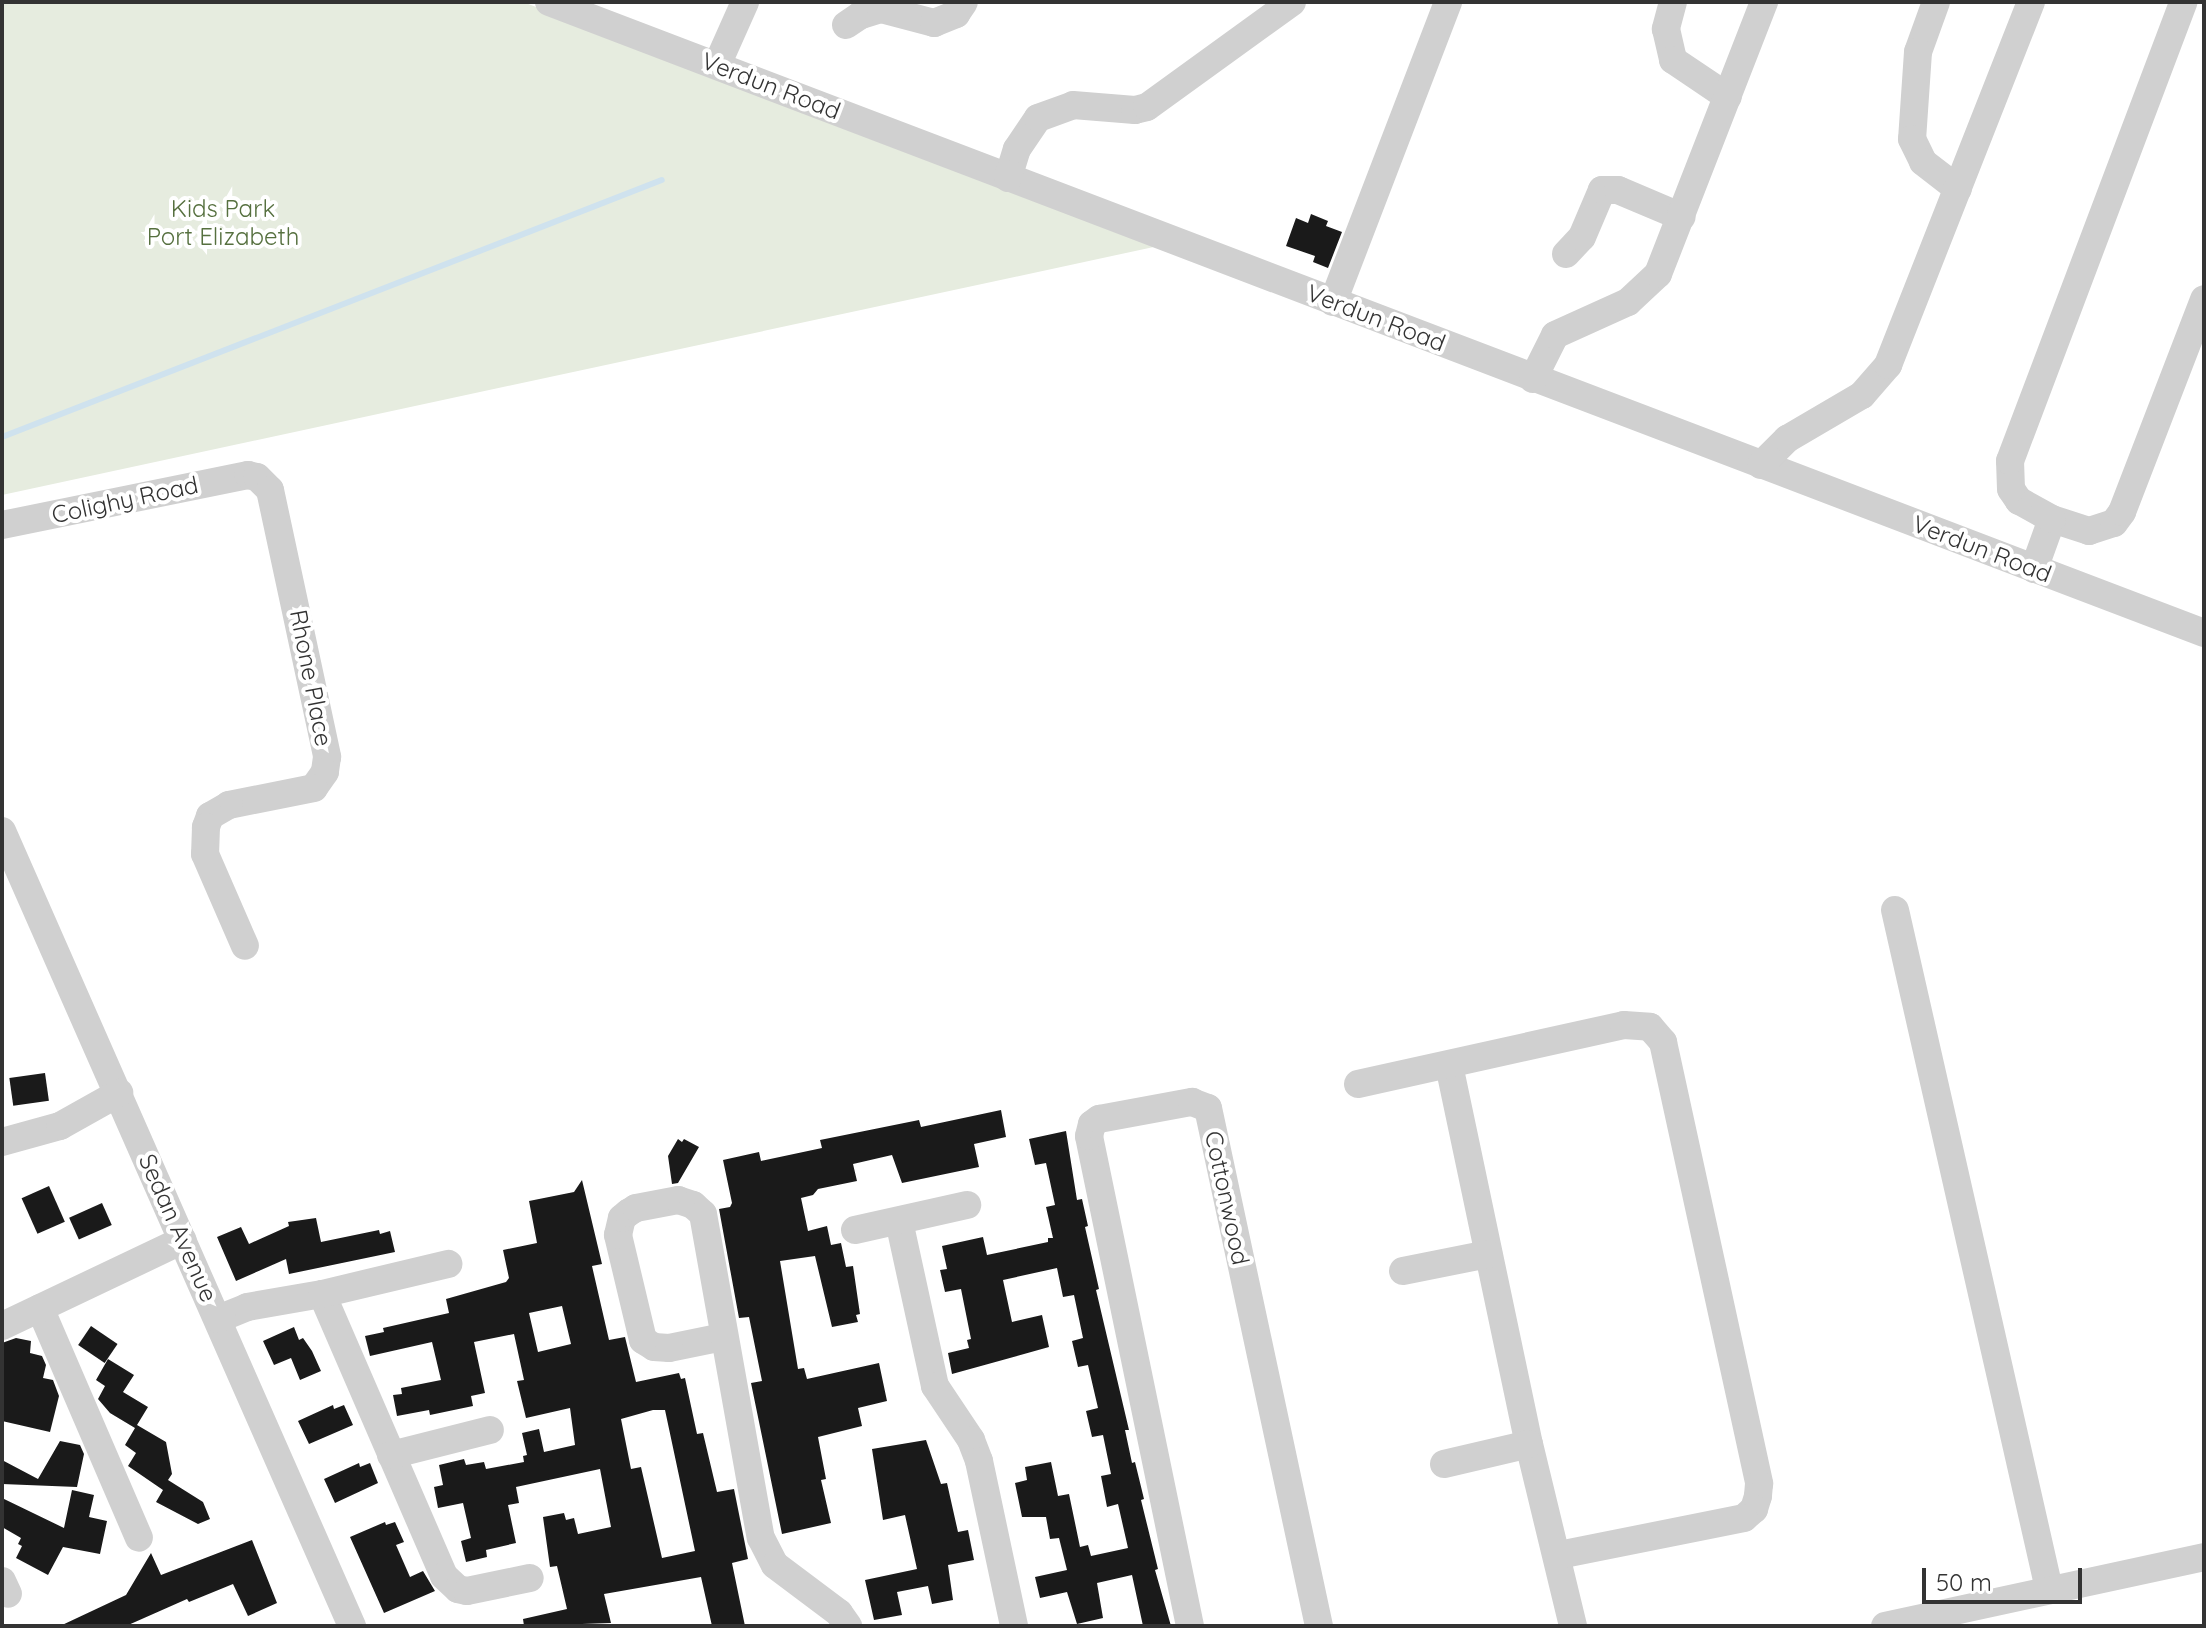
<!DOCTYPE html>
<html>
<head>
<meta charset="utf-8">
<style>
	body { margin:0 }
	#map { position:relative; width:2206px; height:1628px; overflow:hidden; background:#fff; font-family:Quicksand,sans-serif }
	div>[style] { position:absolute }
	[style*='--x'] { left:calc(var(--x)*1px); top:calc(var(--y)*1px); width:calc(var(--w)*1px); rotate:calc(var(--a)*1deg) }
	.green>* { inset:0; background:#e6ecdf }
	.stream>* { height:6px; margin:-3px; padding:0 3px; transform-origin:3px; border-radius:3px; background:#cfe2ee }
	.building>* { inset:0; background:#1a1a1a; transform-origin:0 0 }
	.minor>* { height:28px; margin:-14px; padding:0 14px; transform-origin:14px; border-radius:14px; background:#d0d0d0 }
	span { translate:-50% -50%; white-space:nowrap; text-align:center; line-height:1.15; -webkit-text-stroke:8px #fff; paint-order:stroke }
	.street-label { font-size:24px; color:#333 }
	.park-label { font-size:24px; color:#56703f }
	.frame { position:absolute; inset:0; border:4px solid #333; pointer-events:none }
	.scale { position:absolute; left:1922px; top:1568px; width:160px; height:36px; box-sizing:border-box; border:4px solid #333; border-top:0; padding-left:10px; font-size:24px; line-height:28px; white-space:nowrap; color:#333; -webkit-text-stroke:6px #fff; paint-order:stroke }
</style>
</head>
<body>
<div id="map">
	<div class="green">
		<div style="clip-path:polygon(2px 2px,523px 2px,1163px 245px,2px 495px)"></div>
	</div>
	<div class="stream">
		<div style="--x:2;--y:437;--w:708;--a:-21.28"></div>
	</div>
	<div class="building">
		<div style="clip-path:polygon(1311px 214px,1328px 221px,1326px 226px,1342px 232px,1328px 268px,1313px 262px,1315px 256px,1286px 246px,1296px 218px,1308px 223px)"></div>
		<div style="left:45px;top:1073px;width:28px;height:36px;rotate:82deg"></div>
		<div style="clip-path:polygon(1001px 1110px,1006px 1137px,974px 1144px,979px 1167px,902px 1183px,892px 1155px,853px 1164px,857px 1181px,818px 1189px,813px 1195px,801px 1198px,808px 1231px,827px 1226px,831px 1245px,841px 1243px,846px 1267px,853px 1266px,860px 1314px,856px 1315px,858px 1322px,832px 1327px,815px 1256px,780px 1261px,798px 1369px,804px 1368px,807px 1379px,879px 1363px,887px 1401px,858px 1408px,862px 1426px,818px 1437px,826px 1479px,821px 1480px,831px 1523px,782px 1534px,751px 1383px,762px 1381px,749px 1317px,739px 1318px,719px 1209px,730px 1207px,732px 1203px,723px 1160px,759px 1152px,761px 1161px,822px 1148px,820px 1140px,919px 1120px,921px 1127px)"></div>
		<div style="clip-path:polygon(1066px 1131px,1077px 1200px,1082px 1199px,1088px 1226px,1085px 1227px,1099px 1289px,1096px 1290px,1129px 1430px,1125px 1430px,1132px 1463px,1135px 1462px,1144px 1499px,1141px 1500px,1158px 1569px,1155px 1570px,1171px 1626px,1143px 1626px,1132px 1575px,1097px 1583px,1103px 1618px,1077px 1624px,1067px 1592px,1040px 1598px,1035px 1577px,1067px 1570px,1059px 1538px,1050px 1539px,1046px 1517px,1022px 1517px,1015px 1483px,1027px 1480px,1025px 1467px,1051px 1462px,1058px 1496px,1069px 1494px,1080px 1547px,1088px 1545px,1091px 1556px,1128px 1548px,1118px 1504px,1107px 1507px,1101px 1476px,1111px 1474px,1103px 1435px,1092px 1437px,1086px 1411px,1098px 1408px,1088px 1365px,1078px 1367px,1072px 1341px,1083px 1338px,1074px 1295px,1063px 1297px,1057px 1268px,1003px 1280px,1012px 1322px,1042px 1315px,1049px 1347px,952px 1374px,948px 1353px,969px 1348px,967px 1340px,971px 1339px,961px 1289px,945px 1292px,940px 1270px,947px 1269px,942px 1246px,983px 1237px,987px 1255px,1048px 1242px,1048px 1238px,1053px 1238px,1046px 1207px,1055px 1205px,1046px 1163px,1035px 1165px,1029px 1139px)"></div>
		<div style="clip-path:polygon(678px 1139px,682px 1142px,684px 1139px,699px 1147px,678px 1183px,672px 1184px,668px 1156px)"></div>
		<div style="clip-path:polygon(evenodd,582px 1180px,602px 1264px,592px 1266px,609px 1340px,625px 1337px,636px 1382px,679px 1373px,681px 1379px,685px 1378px,697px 1434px,703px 1433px,717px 1492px,734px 1489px,748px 1559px,732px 1563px,745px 1626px,712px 1626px,701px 1577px,604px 1594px,611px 1623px,524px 1626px,523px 1619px,567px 1609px,557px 1566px,550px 1567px,543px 1517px,564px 1513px,566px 1520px,574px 1518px,578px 1534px,611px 1527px,600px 1469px,516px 1487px,519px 1503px,508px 1505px,516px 1543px,486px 1550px,487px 1557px,466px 1562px,461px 1541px,471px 1538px,463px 1503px,438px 1508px,434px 1487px,443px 1485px,439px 1465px,464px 1459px,466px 1465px,484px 1462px,486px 1469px,524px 1462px,523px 1456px,527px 1455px,522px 1433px,539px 1429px,544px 1452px,575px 1445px,570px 1408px,526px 1418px,517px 1381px,524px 1380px,514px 1334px,474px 1342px,485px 1393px,471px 1396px,473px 1406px,430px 1415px,429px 1410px,397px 1416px,393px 1395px,402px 1394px,401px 1388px,441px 1380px,432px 1342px,370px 1356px,365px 1336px,384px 1332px,383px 1328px,449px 1313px,446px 1299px,506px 1282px,509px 1278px,503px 1250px,537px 1243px,529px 1201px,574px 1192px,582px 1180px,562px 1306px,571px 1344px,538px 1352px,529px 1313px,562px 1306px,582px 1180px,653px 1410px,665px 1410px,695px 1551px,662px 1558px,641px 1467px,631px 1469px,621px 1419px,653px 1410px)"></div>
		<div style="left:49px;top:1186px;width:39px;height:30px;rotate:66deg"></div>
		<div style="left:102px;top:1203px;width:24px;height:36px;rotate:66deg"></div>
		<div style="clip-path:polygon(316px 1218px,321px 1242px,379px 1230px,380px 1234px,390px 1231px,395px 1252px,289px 1274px,286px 1259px,236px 1281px,217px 1237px,241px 1227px,249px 1244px,289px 1226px,288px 1222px)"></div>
		<div style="left:91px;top:1326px;width:32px;height:23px;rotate:34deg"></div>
		<div style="clip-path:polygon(294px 1327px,299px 1340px,303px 1338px,312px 1351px,321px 1371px,300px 1380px,291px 1358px,274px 1365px,263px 1341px)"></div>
		<div style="clip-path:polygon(16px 1338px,31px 1341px,30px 1353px,42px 1356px,46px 1365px,43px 1378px,53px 1380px,59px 1396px,50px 1432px,2px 1421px,2px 1343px)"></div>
		<div style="clip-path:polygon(108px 1359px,134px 1375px,123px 1392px,148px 1407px,137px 1425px,166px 1442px,172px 1474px,168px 1480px,203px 1502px,210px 1519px,198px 1524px,156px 1502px,163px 1490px,128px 1466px,136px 1453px,125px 1445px,135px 1428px,110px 1413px,98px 1399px,105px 1386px,96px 1380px)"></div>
		<div style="clip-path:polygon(333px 1405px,334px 1409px,344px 1405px,353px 1425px,309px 1444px,298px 1421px)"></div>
		<div style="clip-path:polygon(926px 1440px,941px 1484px,947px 1483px,958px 1532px,968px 1530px,974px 1560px,948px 1565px,953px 1600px,932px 1604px,928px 1586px,897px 1592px,902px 1615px,874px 1620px,865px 1580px,917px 1569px,905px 1515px,883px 1520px,872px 1449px)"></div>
		<div style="clip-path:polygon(60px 1441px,80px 1445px,84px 1454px,77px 1487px,2px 1484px,2px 1460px,38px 1479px)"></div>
		<div style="clip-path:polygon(359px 1463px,360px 1467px,370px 1463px,378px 1483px,335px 1503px,324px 1479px)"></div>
		<div style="clip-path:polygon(72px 1490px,94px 1495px,89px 1517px,107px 1521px,100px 1554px,63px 1547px,48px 1575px,16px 1558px,22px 1546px,18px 1544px,21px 1538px,2px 1527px,2px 1498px,64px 1528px)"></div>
		<div style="clip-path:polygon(385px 1522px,386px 1525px,395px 1522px,404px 1542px,396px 1545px,410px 1577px,423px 1571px,435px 1591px,384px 1613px,350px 1537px)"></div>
		<div style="clip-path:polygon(252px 1540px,277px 1603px,248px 1616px,233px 1584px,189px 1602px,187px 1599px,126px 1626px,60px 1626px,126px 1595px,151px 1553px,161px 1575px)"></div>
	</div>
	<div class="minor">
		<div style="--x:549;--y:2;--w:1771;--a:20.87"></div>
		<div style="--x:1673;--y:2;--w:28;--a:105"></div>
		<div style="--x:1666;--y:29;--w:32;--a:77"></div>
		<div style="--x:1673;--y:60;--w:66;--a:33.9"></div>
		<div style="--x:1936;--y:2;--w:53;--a:109.8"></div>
		<div style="--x:1918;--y:52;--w:87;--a:93.9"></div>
		<div style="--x:1912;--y:139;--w:25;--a:64"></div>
		<div style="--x:1923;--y:162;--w:44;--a:37.6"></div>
		<div style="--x:846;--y:25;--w:18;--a:-34"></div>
		<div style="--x:861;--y:15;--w:21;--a:-17"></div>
		<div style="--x:881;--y:9;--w:55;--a:14.8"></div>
		<div style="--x:934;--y:23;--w:24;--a:-22"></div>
		<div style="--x:956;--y:14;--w:14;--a:-56"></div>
		<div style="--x:717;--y:65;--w:69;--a:-66"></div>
		<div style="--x:1008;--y:178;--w:30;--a:-73"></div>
		<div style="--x:1017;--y:149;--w:37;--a:-56"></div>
		<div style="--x:1038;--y:118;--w:37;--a:-20"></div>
		<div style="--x:1073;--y:105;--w:62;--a:4.6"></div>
		<div style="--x:1135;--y:110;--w:12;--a:-14"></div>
		<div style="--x:1147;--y:107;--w:179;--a:-35.9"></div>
		<div style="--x:1566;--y:254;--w:23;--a:-47"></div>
		<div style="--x:1582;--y:237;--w:51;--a:-66.9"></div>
		<div style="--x:1602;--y:190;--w:16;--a:0"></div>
		<div style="--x:1618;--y:190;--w:69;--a:22.9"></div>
		<div style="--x:1333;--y:302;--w:321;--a:-69"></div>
		<div style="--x:1533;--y:379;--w:49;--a:-63.4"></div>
		<div style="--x:1555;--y:335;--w:80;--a:-24.3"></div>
		<div style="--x:1628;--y:302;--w:41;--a:-43"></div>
		<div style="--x:1658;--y:274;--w:292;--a:-68.7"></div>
		<div style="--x:1761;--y:465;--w:37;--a:-45"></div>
		<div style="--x:1787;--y:439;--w:87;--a:-30.4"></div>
		<div style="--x:1862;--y:395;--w:40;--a:-49"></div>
		<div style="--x:1888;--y:365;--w:390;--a:-68.5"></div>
		<div style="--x:2052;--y:519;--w:39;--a:18"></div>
		<div style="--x:2089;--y:531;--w:26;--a:-18"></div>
		<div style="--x:2114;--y:523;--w:14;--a:-54"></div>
		<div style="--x:2122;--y:512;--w:228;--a:-68.9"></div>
		<div style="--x:2;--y:525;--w:251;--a:-11.5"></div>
		<div style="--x:248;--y:475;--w:9;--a:13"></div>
		<div style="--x:257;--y:477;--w:18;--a:45"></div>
		<div style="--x:270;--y:490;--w:273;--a:77.9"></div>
		<div style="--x:327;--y:757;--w:15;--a:98"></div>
		<div style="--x:325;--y:772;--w:19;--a:125"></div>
		<div style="--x:314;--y:788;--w:87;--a:168.7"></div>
		<div style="--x:229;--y:805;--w:22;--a:150"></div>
		<div style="--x:210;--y:816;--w:12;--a:110"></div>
		<div style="--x:206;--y:827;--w:27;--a:92"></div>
		<div style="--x:205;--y:854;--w:100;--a:66.5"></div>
		<div style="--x:2034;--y:569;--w:53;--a:-70.2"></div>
		<div style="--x:2052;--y:519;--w:38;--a:-151"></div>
		<div style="--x:2019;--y:501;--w:14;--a:-124"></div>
		<div style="--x:2011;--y:489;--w:28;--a:-92"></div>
		<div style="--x:2010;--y:461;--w:491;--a:-69.3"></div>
		<div style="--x:2;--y:831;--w:869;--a:66.24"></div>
		<div style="--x:1895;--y:910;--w:696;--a:77.22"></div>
		<div style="--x:1449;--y:1065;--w:387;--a:78.1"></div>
		<div style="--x:1529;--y:1444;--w:187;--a:76.4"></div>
		<div style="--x:1358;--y:1084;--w:272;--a:-12.5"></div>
		<div style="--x:1624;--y:1025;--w:26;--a:4"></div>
		<div style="--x:1650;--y:1027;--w:20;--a:49"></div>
		<div style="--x:1663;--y:1042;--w:452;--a:77.7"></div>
		<div style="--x:1759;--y:1484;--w:12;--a:95"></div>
		<div style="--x:1758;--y:1496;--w:14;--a:107"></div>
		<div style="--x:1754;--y:1509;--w:13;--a:138"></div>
		<div style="--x:1744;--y:1518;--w:190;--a:168.7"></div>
		<div style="--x:2;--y:1142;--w:60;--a:-15.4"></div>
		<div style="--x:60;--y:1126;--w:68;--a:-29.2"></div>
		<div style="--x:899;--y:1221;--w:169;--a:77.7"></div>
		<div style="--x:935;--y:1386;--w:65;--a:56.3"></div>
		<div style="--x:971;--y:1440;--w:22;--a:69"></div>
		<div style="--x:979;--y:1461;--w:169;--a:78"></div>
		<div style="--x:855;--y:1230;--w:115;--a:-12.6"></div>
		<div style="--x:1403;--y:1271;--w:87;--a:-11.3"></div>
		<div style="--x:322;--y:1294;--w:307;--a:66.6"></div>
		<div style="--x:444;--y:1576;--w:19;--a:43"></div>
		<div style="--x:458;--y:1589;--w:9;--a:13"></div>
		<div style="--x:467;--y:1591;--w:64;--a:-11.7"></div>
		<div style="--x:40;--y:1308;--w:250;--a:66.7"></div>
		<div style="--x:218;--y:1319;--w:31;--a:-22"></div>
		<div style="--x:247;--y:1307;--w:76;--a:-9.8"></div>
		<div style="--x:322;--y:1294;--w:130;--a:-13.4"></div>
		<div style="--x:2;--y:1326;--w:200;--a:-25.4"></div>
		<div style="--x:723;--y:1337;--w:55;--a:168.5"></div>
		<div style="--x:669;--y:1348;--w:15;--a:-176"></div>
		<div style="--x:654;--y:1347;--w:13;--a:-148"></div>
		<div style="--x:643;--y:1340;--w:108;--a:-103.4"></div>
		<div style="--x:618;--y:1235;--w:17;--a:-77"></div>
		<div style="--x:622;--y:1218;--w:8;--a:-40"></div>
		<div style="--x:628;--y:1213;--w:9;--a:-32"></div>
		<div style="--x:636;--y:1208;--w:43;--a:-10.8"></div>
		<div style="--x:678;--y:1200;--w:16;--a:18"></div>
		<div style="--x:693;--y:1205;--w:13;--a:42"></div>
		<div style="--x:703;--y:1214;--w:329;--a:79.9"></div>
		<div style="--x:761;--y:1538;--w:30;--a:63"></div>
		<div style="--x:775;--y:1565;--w:80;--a:36.9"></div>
		<div style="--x:839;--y:1613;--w:16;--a:55"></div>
		<div style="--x:391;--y:1455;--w:102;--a:-14.2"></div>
		<div style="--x:1444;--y:1464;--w:87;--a:-13.2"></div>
		<div style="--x:2;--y:1581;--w:14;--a:65"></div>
		<div style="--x:1190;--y:1626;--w:500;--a:-101.65"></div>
		<div style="--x:1089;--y:1136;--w:12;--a:-76"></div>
		<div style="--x:1092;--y:1124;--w:9;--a:-36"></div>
		<div style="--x:1099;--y:1119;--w:95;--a:-10.4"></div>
		<div style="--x:1192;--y:1102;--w:17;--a:21"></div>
		<div style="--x:1208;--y:1108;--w:530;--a:77.91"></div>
		<div style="--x:1885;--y:1626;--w:326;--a:-12.2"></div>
	</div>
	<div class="street-label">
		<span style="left:771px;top:86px;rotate:21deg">Verdun Road</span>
		<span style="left:1376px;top:318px;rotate:21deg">Verdun Road</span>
		<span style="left:125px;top:500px;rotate:-12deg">Colighy Road</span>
		<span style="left:1982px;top:549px;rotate:21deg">Verdun Road</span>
		<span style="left:311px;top:678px;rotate:79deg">Rhone Place</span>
		<span style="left:1227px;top:1198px;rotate:78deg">Cottonwood</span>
		<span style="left:178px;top:1228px;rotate:66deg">Sedan Avenue</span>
	</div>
	<div class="park-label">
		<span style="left:223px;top:223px">Kids Park<br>Port Elizabeth</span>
	</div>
	<div class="frame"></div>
	<div class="scale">50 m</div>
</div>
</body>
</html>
